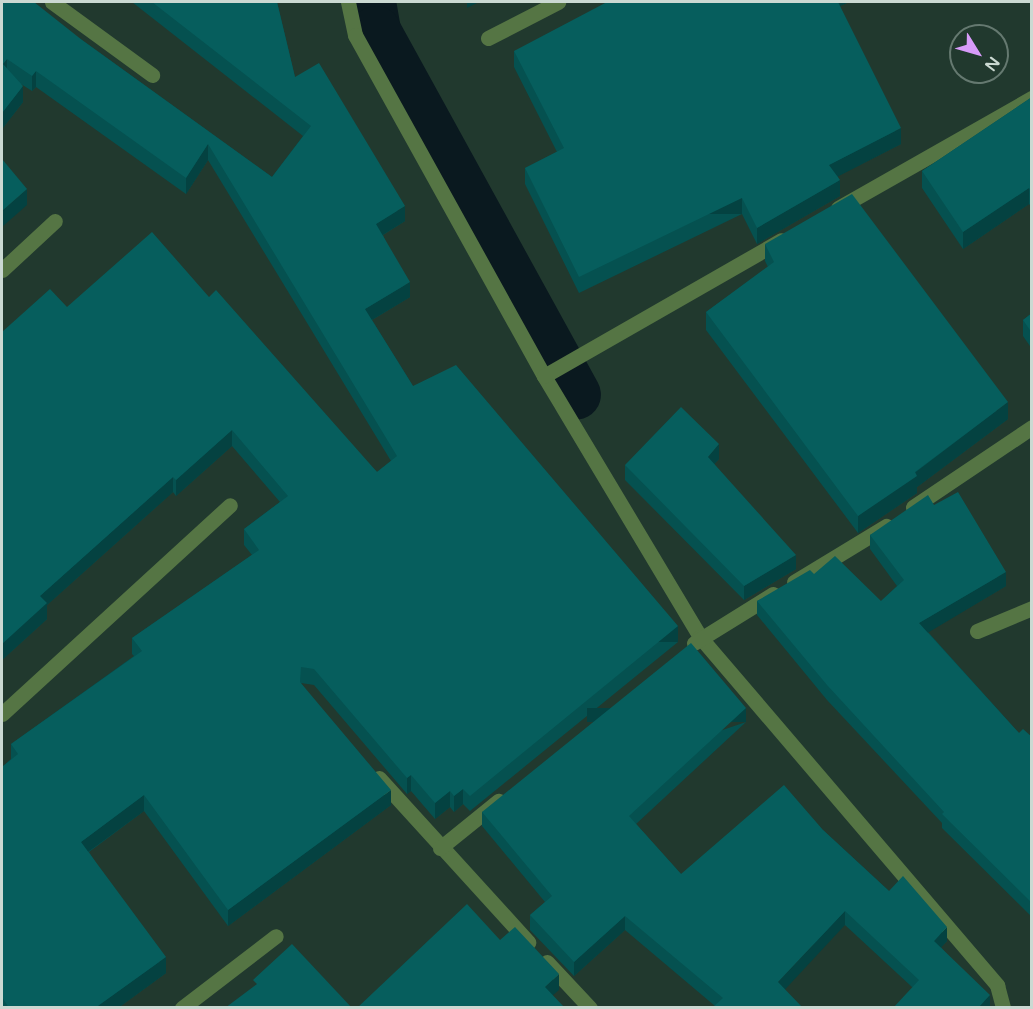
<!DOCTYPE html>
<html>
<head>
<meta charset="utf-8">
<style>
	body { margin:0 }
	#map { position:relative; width:1033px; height:1009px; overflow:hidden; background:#21392e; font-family:"Varela Round",sans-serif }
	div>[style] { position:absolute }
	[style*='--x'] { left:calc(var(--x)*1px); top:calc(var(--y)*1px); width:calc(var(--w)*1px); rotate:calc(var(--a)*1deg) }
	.canal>* { height:50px; margin:-25px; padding:0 25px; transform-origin:25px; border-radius:25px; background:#0a191f }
	.minor>* { height:15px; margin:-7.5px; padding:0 7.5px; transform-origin:7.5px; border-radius:7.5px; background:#557544 }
	.wall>* { inset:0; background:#055150 }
	.shaded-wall>* { inset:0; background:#044241; transform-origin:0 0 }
	.building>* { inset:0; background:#065e5d }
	span { translate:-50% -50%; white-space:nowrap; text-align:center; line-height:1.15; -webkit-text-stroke:4.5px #21392e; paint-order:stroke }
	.frame { position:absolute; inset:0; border:3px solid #cbd9d2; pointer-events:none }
	.north { position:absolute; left:949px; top:24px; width:60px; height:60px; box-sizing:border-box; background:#21392e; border:2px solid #657970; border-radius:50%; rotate:127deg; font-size:16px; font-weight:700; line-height:24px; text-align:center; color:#cbd9d2 }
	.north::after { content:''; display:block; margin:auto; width:21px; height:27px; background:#d79bf9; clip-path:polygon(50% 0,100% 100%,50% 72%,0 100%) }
</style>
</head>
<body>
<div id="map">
	<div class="canal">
		<div style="--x:371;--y:2;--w:29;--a:80"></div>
		<div style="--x:376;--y:31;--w:415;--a:61.2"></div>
	</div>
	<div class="minor">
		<div style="--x:52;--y:2;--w:124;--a:36.1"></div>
		<div style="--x:348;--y:2;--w:34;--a:78"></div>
		<div style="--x:355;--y:35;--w:390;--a:61"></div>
		<div style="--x:544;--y:376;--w:304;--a:59.1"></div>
		<div style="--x:700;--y:637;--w:458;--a:49.5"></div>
		<div style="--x:997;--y:985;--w:24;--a:75"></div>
		<div style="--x:488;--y:38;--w:79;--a:-27.2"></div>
		<div style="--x:838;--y:208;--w:223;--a:-29.6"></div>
		<div style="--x:2;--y:270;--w:72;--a:-42.8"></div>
		<div style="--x:544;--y:376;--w:273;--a:-29.8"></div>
		<div style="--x:913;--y:507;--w:143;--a:-33.9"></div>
		<div style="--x:794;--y:582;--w:108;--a:-31.3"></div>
		<div style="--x:977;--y:631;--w:60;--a:-22.7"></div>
		<div style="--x:694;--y:643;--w:93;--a:-31.8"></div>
		<div style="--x:2;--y:714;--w:309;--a:-42.5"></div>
		<div style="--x:379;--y:778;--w:222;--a:47.7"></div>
		<div style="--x:440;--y:848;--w:75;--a:-39"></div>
		<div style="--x:547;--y:962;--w:63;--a:46.9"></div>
		<div style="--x:182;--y:1008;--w:118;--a:-37.5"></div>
	</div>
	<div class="wall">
		<div style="clip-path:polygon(2px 2px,82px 40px,272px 177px,303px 136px,132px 2px,277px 2px,295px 77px,405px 221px,383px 235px,410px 297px,372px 320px,413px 386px,678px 642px,470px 811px,463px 804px,454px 812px,450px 807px,435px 819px,411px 791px,407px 794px,314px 685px,301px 683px,391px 805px,228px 926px,144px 811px,89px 852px,166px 973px,118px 1008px,2px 1008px,2px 767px,11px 759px,11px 744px,134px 656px,132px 654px,132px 638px,252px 555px,244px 545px,244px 529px,280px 502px,232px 446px,176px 496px,173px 492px,47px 605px,47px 619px,2px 660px,67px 307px,209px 297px,377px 472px,391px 461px,208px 160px,186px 194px,36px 87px,32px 91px,21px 84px,23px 102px,2px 129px)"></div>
		<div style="clip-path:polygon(849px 2px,840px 6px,901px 144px,838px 176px,840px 196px,757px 244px,742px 214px,579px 293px,525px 184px,525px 168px,557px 152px,514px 67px,514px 51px)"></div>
		<div style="clip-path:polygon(1032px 97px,1032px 207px,1029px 204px,963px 249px,922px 188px,922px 171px)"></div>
		<div style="clip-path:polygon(765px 244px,1008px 419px,917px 487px,917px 493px,858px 533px,706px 330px,706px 312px,768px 267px,765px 261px)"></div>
		<div style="clip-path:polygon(1032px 313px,1032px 349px,1023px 336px,1023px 320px)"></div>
		<div style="clip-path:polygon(719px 459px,714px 464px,796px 569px,744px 600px,625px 480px,625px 465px)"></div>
		<div style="clip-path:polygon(934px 505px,1006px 586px,928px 632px,1019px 733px,1032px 737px,1032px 917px,942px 828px,942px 823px,827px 700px,757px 615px,757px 601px,814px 574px,881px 601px,897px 586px,870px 549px,870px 535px)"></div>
		<div style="clip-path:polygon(746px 722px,636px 824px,681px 874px,823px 830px,889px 891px,947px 941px,941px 947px,990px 1008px,912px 987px,845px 925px,715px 1006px,625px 930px,574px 976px,530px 930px,530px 915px,545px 902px,482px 826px,482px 812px)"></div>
	</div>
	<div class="shaded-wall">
		<div style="clip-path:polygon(467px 2px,479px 2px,467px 8px)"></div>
		<div style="clip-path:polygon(834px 2px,849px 2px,834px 9px)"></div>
		<div style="clip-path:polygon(7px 59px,7px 75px,3px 64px)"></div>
		<div style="clip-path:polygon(36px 71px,36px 87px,32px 91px,32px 76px)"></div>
		<div style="clip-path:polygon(23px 86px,23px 102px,2px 129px,2px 113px)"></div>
		<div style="clip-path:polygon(901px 128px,901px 144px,829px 181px,829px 165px)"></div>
		<div style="clip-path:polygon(208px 144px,208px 160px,186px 194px,186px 178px)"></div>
		<div style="clip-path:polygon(840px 180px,840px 196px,757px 244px,757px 228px)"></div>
		<div style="clip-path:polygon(1029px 188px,1029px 204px,963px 249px,963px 232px)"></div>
		<div style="clip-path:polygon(27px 189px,27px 205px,2px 227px,2px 211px)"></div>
		<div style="left:742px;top:198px;width:16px;height:181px;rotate:90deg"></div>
		<div style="clip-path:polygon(405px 206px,405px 221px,376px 239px,376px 224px)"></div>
		<div style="clip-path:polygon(410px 282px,410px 297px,365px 324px,365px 309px)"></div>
		<div style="clip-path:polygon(1008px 402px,1008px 419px,917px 487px,917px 493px,858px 533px,858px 516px)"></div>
		<div style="clip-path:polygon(232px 430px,232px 446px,176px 496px,176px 480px)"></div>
		<div style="clip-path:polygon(719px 444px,719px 459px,708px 471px,708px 457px)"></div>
		<div style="clip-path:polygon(173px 477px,173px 492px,47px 605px,47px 619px,2px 660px,2px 644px,40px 596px)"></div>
		<div style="clip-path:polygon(796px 555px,796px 569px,744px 600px,744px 586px)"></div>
		<div style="clip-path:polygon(1006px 572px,1006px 586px,919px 638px,919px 623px)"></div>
		<div style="left:678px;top:626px;width:16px;height:269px;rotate:90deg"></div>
		<div style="left:746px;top:708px;width:14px;height:159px;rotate:90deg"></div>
		<div style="clip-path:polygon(411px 775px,411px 791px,407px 794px,407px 778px)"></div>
		<div style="clip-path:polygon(463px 789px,463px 804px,454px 812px,454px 796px)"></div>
		<div style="clip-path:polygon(391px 790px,391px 805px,228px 926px,228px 910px)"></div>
		<div style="clip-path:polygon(450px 791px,450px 807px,435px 819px,435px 803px)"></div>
		<div style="clip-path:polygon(144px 795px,144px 811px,81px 857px,81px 842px)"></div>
		<div style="clip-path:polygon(845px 911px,845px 925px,778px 997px,778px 982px)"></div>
		<div style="clip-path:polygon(625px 916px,625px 930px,574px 976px,574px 962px)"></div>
		<div style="clip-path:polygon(947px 927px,947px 941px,934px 955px,934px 941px)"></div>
		<div style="clip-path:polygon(166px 957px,166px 973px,118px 1008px,95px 1008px)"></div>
		<div style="clip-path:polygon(559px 974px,559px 990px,545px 1002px,545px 987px)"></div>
		<div style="clip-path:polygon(990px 995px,990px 1008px,978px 1008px)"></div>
	</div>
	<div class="building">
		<div style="clip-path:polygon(2px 2px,34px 2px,82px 40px,272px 177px,311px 126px,152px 2px,277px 2px,295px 77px,319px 63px,405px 206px,376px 224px,410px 282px,365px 309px,413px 386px,456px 365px,678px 626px,470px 796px,463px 789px,454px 796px,450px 791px,435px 803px,411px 775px,407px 778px,314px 669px,301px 667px,300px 682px,391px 790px,228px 910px,144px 795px,81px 842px,166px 957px,95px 1008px,9px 1008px,2px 997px,2px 767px,18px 754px,11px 744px,142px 651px,132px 638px,259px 550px,244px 529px,288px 496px,232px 430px,176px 480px,173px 477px,40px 596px,47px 603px,2px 644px,2px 332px,50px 289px,67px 307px,152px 232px,209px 297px,216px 290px,377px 472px,397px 456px,208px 144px,186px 178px,36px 71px,32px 76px,7px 59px,3px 64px,23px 86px,2px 113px)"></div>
		<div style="clip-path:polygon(607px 2px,838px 2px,901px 128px,829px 165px,840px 180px,757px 228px,742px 198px,579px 277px,525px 168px,564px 148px,514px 51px)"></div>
		<div style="clip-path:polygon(1032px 97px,1032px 191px,1029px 188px,963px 232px,922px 171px)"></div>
		<div style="clip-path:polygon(2px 159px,27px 189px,2px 211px)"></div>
		<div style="clip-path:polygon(852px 194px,1008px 402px,915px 472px,917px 476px,858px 516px,706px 312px,774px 262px,765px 244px)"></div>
		<div style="clip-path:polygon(1032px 313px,1032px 333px,1023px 320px)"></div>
		<div style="clip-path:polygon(681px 407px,719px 444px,708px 457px,796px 555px,744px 586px,625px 465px)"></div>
		<div style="clip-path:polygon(958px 492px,1006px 572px,919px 623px,1019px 733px,1023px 729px,1032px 737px,1032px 903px,942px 814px,944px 812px,827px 685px,757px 601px,810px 570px,814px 574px,835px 556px,881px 601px,904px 580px,870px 535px,928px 495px,934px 505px)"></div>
		<div style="clip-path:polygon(691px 643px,746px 708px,629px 816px,681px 874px,784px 785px,823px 830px,889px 891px,903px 876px,947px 927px,934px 941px,990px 995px,978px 1008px,893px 1008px,919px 980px,845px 911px,778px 982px,803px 1008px,712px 1008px,723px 998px,625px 916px,574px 962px,530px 915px,552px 896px,482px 812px)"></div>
		<div style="clip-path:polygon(467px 904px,500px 940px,515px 927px,559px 974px,545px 987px,565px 1008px,357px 1008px)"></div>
		<div style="clip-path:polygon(292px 944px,352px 1008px,225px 1008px,257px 984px,253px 980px)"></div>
	</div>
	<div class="frame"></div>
	<div class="north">N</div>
</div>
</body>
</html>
